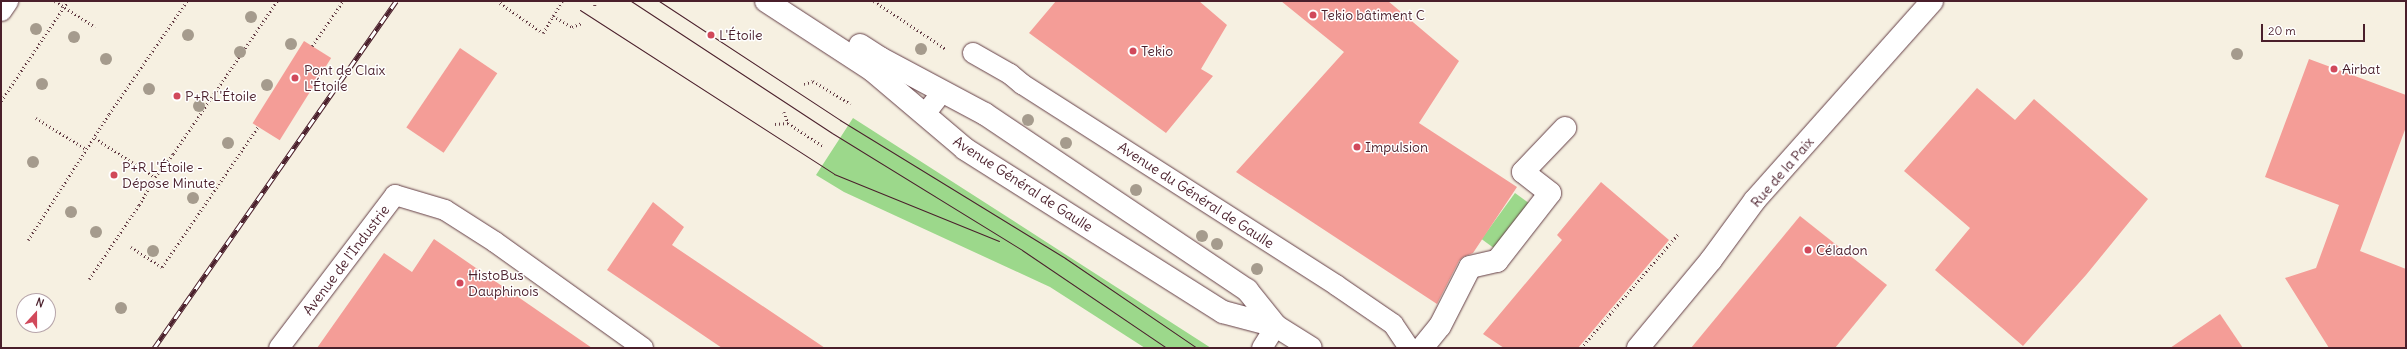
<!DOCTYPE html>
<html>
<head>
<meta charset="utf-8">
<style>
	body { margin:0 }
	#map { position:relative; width:2407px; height:349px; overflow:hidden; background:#f6f0e1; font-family:Delius,sans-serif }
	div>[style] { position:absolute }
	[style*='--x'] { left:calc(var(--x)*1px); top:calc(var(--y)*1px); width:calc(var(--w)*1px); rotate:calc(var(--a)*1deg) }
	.green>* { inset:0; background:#9cd88b; transform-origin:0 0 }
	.building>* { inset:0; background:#f49d97; transform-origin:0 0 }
	.path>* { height:2.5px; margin-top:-1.25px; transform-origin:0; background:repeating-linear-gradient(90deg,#643e46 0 1px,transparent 0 4px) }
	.roads { filter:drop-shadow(0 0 1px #643e46) drop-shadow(0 0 1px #643e46) }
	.lane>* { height:20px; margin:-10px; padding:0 10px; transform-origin:10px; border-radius:10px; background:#fff }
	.street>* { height:22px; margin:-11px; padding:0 11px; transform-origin:11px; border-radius:11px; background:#fff }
	.secondary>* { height:22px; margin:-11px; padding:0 11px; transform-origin:11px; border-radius:11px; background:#fff }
	.primary>* { height:22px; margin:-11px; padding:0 11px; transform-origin:11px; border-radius:11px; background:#fff }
	.tram>* { height:1px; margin:-0.5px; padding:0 0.5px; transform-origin:0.5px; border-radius:0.5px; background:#4a1f2b }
	.rail>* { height:4.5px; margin-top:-2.25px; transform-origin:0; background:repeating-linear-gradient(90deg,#fff 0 9px,#4a1f2b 0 18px); box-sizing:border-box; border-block:1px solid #4a1f2b }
	.trees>* { width:12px; height:12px; margin:-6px; border-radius:50%; background:#a59b8d }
	.dots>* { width:11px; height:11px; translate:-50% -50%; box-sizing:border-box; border:2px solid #fff; border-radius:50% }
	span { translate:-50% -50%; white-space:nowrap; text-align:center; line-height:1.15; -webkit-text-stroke:3px #fff; paint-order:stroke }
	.poi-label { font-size:14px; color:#4a1f2b }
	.left { translate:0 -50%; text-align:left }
	.street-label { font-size:14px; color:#4a1f2b }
	.frame { position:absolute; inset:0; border:2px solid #4a1f2b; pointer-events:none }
	.north { position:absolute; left:16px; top:293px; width:40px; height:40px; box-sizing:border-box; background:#fff; border:1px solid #b7a5aa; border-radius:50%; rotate:21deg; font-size:11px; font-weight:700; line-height:16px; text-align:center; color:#4a1f2b }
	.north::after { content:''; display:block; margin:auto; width:14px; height:18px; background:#d1495b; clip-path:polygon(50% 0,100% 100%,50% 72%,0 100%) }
	.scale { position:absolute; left:2261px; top:24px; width:104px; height:18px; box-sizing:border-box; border:2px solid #4a1f2b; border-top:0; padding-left:5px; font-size:12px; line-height:14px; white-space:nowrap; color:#4a1f2b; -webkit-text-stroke:3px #fff; paint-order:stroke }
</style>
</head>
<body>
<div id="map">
	<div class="green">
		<div style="clip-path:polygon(853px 118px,956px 184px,1211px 348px,1145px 348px,1050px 287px,844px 192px,816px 175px)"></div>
		<div style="left:1515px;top:193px;width:19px;height:57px;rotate:36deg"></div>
	</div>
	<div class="building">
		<div style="clip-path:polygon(1056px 1px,1199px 1px,1227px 25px,1201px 69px,1213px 76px,1166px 133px,1029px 33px)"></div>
		<div style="clip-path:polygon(1281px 1px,1388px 1px,1459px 61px,1419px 123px,1517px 187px,1473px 253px,1463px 257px,1459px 261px,1437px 304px,1236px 172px,1344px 52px)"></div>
		<div style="left:304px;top:41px;width:32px;height:97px;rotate:32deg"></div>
		<div style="left:460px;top:48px;width:45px;height:96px;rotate:34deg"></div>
		<div style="clip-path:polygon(2309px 59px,2406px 95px,2406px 127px,2360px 251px,2406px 269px,2406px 348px,2329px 348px,2285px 278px,2316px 268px,2339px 205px,2265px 177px)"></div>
		<div style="clip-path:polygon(1977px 88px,2015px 120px,2034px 99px,2148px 199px,2086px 275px,2023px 346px,1935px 270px,1970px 228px,1904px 171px)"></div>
		<div style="clip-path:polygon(1601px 182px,1669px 240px,1578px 348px,1504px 348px,1483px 334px,1562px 240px,1557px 235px)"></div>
		<div style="clip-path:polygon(653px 202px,684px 227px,672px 245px,825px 348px,722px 348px,607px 270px)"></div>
		<div style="clip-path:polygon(1800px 216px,1887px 285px,1835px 348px,1691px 348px)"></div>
		<div style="clip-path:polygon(434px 239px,592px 348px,317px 348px,384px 253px,412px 272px)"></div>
		<div style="clip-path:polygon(2220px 314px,2243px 348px,2170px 348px)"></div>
	</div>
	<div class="path">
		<div style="--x:55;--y:1;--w:48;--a:33"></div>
		<div style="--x:501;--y:1;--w:2;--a:117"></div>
		<div style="--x:500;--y:3;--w:52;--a:34.9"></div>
		<div style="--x:543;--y:33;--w:37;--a:-59"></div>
		<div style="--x:595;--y:1;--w:5;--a:90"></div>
		<div style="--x:874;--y:1;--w:87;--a:33.7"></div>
		<div style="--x:553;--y:16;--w:22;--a:30"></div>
		<div style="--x:572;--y:27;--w:11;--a:-22"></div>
		<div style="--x:312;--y:46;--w:55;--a:-55.4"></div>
		<div style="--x:804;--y:84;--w:9;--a:-18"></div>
		<div style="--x:813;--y:81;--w:44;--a:31.2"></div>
		<div style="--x:1;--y:101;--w:120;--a:-56.2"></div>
		<div style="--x:784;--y:112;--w:12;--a:70"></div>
		<div style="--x:36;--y:118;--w:59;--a:31.8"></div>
		<div style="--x:775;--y:124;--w:13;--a:-4"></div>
		<div style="--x:788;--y:123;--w:43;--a:33.7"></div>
		<div style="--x:95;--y:138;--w:72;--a:33"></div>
		<div style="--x:28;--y:240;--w:150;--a:-57.3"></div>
		<div style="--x:109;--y:114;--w:137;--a:-55.4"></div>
		<div style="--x:131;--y:247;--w:37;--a:33"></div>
		<div style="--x:162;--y:267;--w:170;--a:-55.6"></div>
		<div style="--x:89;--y:279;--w:89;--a:-56"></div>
		<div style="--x:139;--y:205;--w:32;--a:-60"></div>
		<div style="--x:155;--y:177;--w:29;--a:-52"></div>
		<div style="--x:173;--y:154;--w:185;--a:-55.8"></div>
		<div style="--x:1581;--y:348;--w:151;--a:-49.6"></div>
	</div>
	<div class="roads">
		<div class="lane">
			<div style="--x:973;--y:53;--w:43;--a:29.6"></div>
			<div style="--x:1010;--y:74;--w:16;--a:40"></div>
			<div style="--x:1022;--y:84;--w:373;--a:32.6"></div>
			<div style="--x:1336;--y:285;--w:69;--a:34.4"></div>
			<div style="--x:1393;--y:324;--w:29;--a:56"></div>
			<div style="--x:925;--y:114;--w:28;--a:-52"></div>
			<div style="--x:279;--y:348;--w:192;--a:-52.8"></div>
			<div style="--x:395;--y:195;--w:52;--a:16.7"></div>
			<div style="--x:445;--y:210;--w:59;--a:32.6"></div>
			<div style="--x:495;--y:242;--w:182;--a:35.6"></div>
			<div style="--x:1262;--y:348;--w:26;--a:-58"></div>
		</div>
		<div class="street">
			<div style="--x:1422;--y:348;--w:28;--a:-51"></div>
			<div style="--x:1440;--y:326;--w:66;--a:-63"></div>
			<div style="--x:1470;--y:267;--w:28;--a:-13"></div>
			<div style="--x:1497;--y:261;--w:86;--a:-52.1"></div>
			<div style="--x:1550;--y:193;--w:34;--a:-142"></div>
			<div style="--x:1523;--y:172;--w:61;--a:-46.3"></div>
			<div style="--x:1638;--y:348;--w:114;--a:-50.3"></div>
			<div style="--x:1711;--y:260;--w:74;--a:-53.7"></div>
			<div style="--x:1755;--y:200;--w:266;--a:-48.3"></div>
		</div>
		<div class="secondary">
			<div style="--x:766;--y:1;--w:126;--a:33.1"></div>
			<div style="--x:872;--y:70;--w:122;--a:40.3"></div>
			<div style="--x:965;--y:149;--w:305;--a:32.3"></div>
			<div style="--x:1223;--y:312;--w:55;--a:14.8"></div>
			<div style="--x:1276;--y:326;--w:41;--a:32.2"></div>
			<div style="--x:860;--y:45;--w:24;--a:33"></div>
			<div style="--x:880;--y:58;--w:119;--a:28.1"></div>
			<div style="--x:985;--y:114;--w:316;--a:33.9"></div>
			<div style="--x:1247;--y:290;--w:46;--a:51.1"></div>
		</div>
		<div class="primary">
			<div style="--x:1;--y:10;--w:11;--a:-56"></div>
		</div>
	</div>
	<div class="tram">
		<div style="--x:631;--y:1;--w:240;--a:33.3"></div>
		<div style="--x:832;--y:133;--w:223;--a:31.6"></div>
		<div style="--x:1022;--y:250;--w:175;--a:34.1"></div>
		<div style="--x:659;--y:1;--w:217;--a:33.3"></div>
		<div style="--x:840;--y:120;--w:264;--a:31.5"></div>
		<div style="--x:1065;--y:258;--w:160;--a:34.3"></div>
		<div style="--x:580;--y:10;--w:302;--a:32.8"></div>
		<div style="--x:834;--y:174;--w:178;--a:22.1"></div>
	</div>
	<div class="rail">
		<div style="--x:154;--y:348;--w:423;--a:-55.1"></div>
	</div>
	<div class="trees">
		<div style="left:251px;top:17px"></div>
		<div style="left:36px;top:29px"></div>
		<div style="left:188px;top:35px"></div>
		<div style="left:74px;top:37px"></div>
		<div style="left:291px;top:44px"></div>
		<div style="left:921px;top:49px"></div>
		<div style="left:240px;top:52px"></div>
		<div style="left:2237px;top:54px"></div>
		<div style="left:106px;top:59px"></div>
		<div style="left:42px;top:84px"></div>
		<div style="left:267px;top:85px"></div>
		<div style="left:149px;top:89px"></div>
		<div style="left:199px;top:106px"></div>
		<div style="left:1028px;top:120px"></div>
		<div style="left:228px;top:143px"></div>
		<div style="left:1066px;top:143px"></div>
		<div style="left:33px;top:162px"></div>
		<div style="left:1136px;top:190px"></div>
		<div style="left:193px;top:198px"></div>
		<div style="left:71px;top:212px"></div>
		<div style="left:96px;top:232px"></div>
		<div style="left:1202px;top:236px"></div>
		<div style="left:1217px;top:244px"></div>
		<div style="left:153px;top:251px"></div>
		<div style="left:1257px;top:269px"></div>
		<div style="left:121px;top:308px"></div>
	</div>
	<div class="dots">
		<div style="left:1313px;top:15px;background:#d1495b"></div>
		<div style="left:711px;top:35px;background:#d1495b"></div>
		<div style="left:1133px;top:51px;background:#d1495b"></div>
		<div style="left:2334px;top:69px;background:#d1495b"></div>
		<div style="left:295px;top:78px;background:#d1495b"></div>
		<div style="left:177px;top:96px;background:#d1495b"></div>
		<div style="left:1357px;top:147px;background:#d1495b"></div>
		<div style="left:114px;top:175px;background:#d1495b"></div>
		<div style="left:1808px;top:250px;background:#d1495b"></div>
		<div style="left:460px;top:283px;background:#d1495b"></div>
	</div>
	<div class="poi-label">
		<span class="left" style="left:1321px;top:15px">Tekio bâtiment C</span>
		<span class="left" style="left:719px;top:35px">L'Étoile</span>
		<span class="left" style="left:1141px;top:51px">Tekio</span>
		<span class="left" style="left:2342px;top:69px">Airbat</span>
		<span class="left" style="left:304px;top:78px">Pont de Claix<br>L'Étoile</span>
		<span class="left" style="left:185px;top:96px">P+R L'Étoile</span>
		<span class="left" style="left:1365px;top:147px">Impulsion</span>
		<span class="left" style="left:122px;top:175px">P+R L'Étoile -<br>Dépose Minute</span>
		<span class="left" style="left:1816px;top:250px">Céladon</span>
		<span class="left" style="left:468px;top:283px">HistoBus<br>Dauphinois</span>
	</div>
	<div class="street-label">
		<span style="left:1782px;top:172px;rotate:-49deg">Rue de la Paix</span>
		<span style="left:1023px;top:184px;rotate:33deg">Avenue Général de Gaulle</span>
		<span style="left:1196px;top:195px;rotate:33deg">Avenue du Général de Gaulle</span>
		<span style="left:346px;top:260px;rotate:-53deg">Avenue de l'Industrie</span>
	</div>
	<div class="frame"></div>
	<div class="north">N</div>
	<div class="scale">20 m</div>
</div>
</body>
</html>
